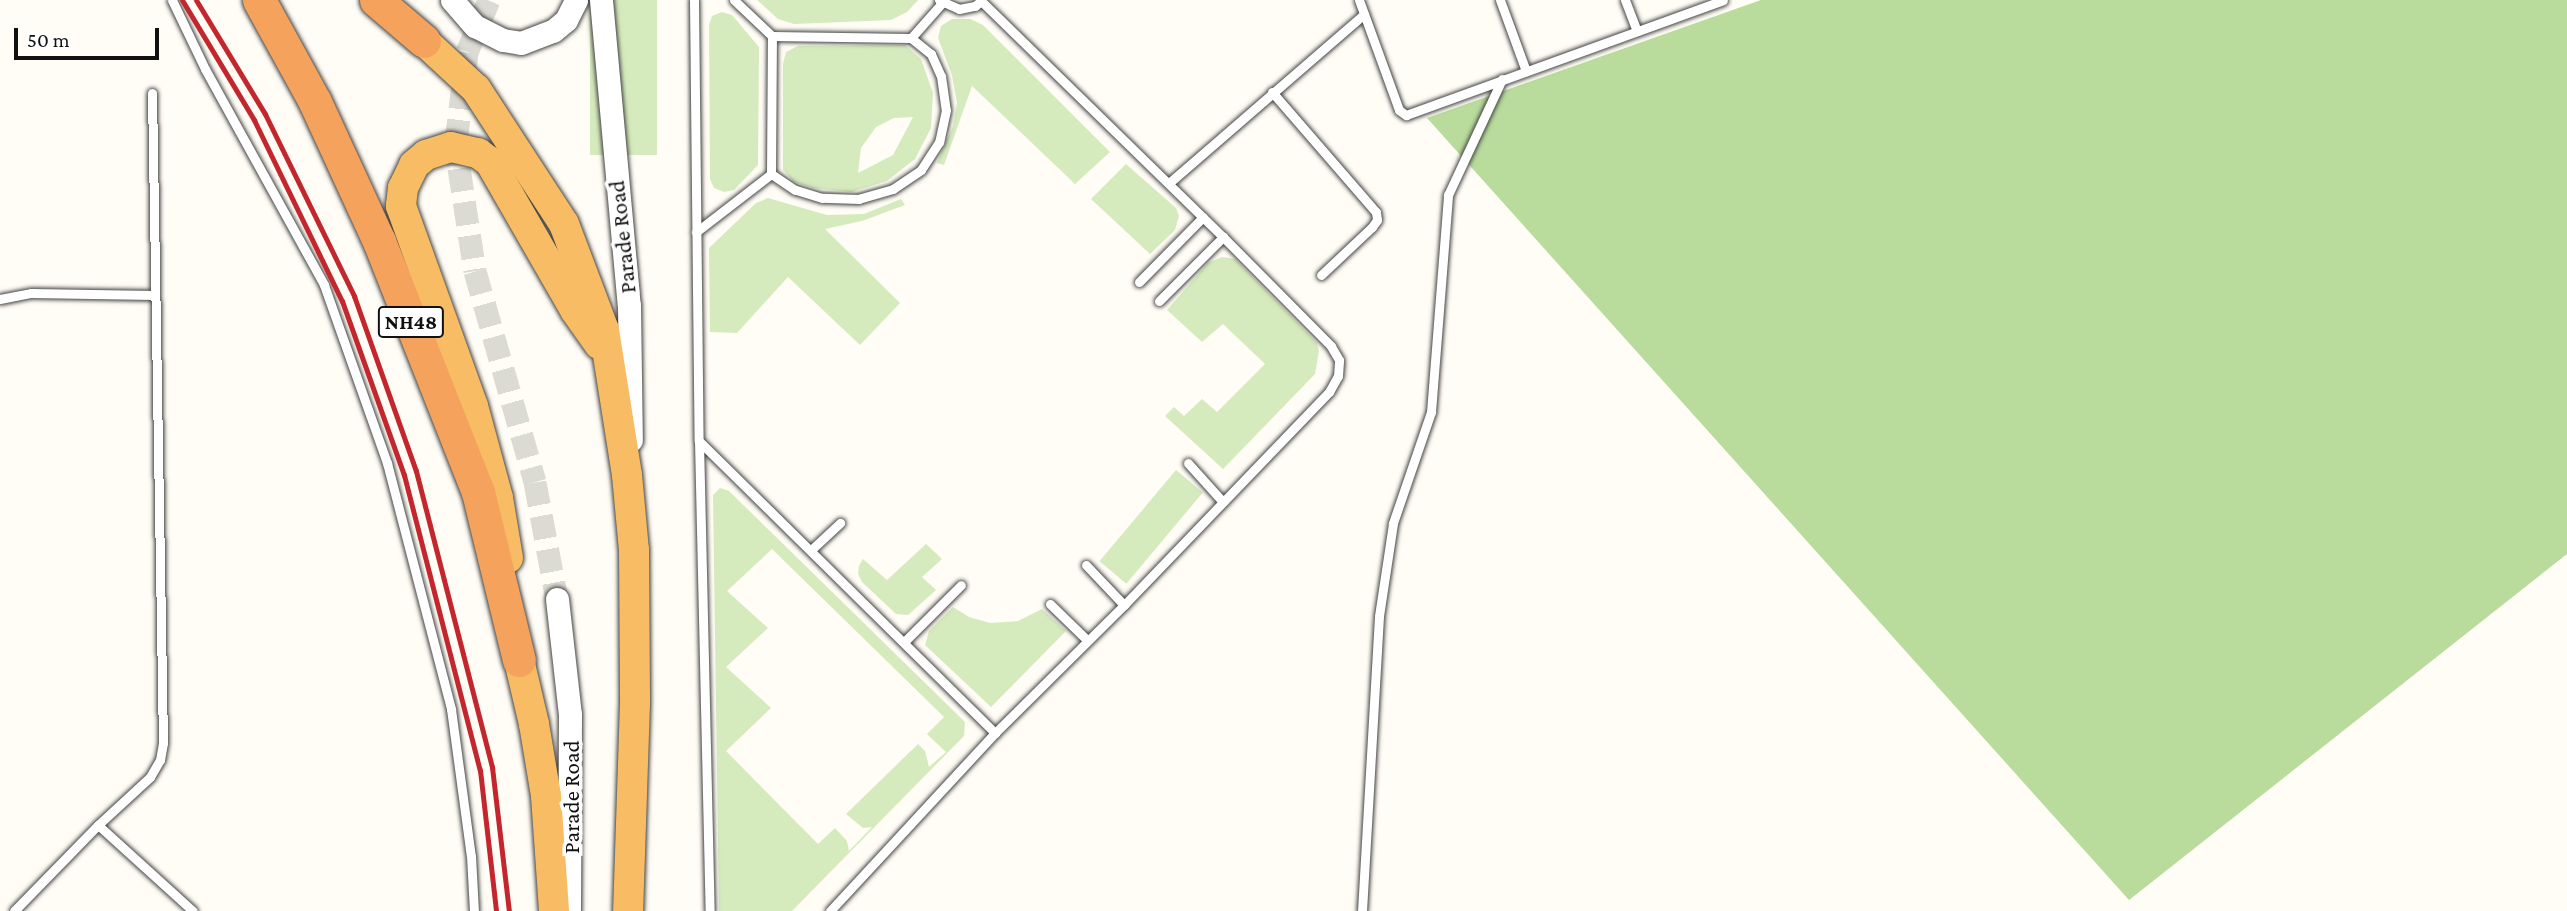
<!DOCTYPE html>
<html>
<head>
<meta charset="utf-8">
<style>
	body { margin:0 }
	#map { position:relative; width:2567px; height:911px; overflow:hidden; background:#fffdf5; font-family:"Crimson Pro",serif }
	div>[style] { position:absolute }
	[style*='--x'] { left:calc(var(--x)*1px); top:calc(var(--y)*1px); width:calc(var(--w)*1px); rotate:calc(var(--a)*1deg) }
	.green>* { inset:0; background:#d5ebbd; transform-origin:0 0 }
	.forest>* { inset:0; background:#b9dc9c }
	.tertiary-tunnel>* { height:23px; margin-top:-11.5px; transform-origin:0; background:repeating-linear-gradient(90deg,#dbdad3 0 23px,transparent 0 34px) }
	.roads { filter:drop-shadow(0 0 2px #444) drop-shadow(0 0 2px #444) }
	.service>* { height:9px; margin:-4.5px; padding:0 4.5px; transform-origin:4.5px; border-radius:4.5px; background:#fff }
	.tertiary>* { height:23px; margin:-11.5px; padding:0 11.5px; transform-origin:11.5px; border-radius:11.5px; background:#fff }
	.trunk>* { height:30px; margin:-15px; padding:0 15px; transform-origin:15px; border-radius:15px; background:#f7bc64 }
	.motorway>* { height:33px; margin:-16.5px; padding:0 16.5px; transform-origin:16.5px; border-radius:16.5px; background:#f5a25d }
	.rail>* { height:5px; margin:-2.5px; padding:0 2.5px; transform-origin:2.5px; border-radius:2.5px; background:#c4262e }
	span { translate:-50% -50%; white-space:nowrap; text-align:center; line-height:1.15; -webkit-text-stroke:7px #fff; paint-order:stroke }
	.shield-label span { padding:2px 5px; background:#fff; border:2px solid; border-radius:5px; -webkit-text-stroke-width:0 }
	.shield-label { font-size:21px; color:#111; font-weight:700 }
	.street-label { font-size:23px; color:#111 }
	.scale { position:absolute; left:14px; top:28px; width:145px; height:32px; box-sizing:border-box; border:4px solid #111; border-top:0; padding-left:9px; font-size:21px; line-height:24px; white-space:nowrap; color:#111; -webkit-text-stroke:5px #fff; paint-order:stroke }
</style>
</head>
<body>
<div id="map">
	<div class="green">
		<div style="left:590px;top:0;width:67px;height:155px"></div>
		<div style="clip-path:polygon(757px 0,918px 0,907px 12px,891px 20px,794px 24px,778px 19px)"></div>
		<div style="clip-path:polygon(722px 12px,732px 15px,759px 47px,758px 165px,734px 190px,724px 192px,714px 188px,710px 179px,709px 25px,712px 16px)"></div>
		<div style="clip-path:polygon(952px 19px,970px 19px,983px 25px,1110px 152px,1075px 184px,972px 86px,944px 165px,937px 163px,953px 126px,957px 103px,952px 75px,938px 38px,941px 26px)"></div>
		<div style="clip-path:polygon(evenodd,905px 45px,921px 59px,933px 93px,931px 128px,915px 159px,887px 181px,852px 192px,813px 188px,794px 182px,783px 170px,783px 64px,786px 52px,798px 46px,905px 45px,913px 117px,893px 155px,858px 173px,861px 148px,876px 127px,894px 118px,913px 117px)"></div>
		<div style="clip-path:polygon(1126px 164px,1176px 208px,1179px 216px,1175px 230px,1150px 254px,1091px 199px)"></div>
		<div style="clip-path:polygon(768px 198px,827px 215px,864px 214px,901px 199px,905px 205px,862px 221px,825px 229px,900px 303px,860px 345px,788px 277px,737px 333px,710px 332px,709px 248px,756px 203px)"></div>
		<div style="clip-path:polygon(1222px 257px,1235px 259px,1317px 343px,1319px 351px,1315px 374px,1223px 469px,1165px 416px,1174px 407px,1184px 416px,1202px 399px,1217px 412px,1265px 364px,1223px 324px,1202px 342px,1167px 310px,1208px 263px)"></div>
		<div style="left:1176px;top:470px;width:35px;height:119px;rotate:40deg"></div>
		<div style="clip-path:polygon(evenodd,720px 488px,729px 491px,965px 722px,964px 736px,792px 911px,719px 911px,713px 495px,720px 488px,772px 549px,944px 717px,927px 734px,946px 752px,929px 767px,925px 751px,918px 744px,846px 814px,863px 828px,872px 827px,849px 851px,847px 841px,835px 828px,818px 844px,726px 751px,771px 708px,726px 667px,768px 628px,727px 591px,772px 549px)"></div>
		<div style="clip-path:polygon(926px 544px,942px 559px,922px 577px,936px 590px,908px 615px,896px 614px,862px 582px,858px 574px,859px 566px,863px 559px,887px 580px)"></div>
		<div style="clip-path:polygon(953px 607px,969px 617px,990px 623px,1018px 621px,1042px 609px,1066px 631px,991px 707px,925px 645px,929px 631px)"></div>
	</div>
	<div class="forest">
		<div style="clip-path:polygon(1761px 0,2567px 0,2567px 554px,2129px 900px,1427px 118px)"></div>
	</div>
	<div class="tertiary-tunnel">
		<div style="--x:489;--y:0;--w:56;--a:112.9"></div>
		<div style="--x:467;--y:52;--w:91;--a:97"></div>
		<div style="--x:456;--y:142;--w:26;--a:83"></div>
		<div style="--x:459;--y:168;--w:104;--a:81.2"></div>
		<div style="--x:475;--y:271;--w:219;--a:74.1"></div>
		<div style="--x:535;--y:482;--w:119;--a:79.4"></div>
	</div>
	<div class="roads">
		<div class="service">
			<div style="--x:172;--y:0;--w:76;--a:64.4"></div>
			<div style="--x:205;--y:69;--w:247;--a:61.1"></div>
			<div style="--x:324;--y:285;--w:189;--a:70.5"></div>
			<div style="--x:387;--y:463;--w:254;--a:75.4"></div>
			<div style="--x:451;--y:709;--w:148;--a:82.3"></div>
			<div style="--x:471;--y:856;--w:55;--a:86.9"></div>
			<div style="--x:694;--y:0;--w:441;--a:89.4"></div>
			<div style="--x:699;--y:441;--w:470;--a:88.7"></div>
			<div style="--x:734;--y:0;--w:52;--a:43.5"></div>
			<div style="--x:939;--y:0;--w:22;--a:24"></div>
			<div style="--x:959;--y:9;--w:16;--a:-11"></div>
			<div style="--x:975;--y:6;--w:9;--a:-41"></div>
			<div style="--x:1359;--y:0;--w:117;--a:70"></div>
			<div style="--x:1399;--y:110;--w:9;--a:36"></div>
			<div style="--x:1406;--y:115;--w:337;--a:-19.9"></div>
			<div style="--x:1500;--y:0;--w:76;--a:69.9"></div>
			<div style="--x:1625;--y:0;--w:33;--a:69"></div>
			<div style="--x:911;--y:38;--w:26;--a:39"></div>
			<div style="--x:931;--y:54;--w:24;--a:66"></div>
			<div style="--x:941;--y:76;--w:34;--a:82"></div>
			<div style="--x:946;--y:110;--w:33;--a:102"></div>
			<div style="--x:939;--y:142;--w:33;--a:123"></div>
			<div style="--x:921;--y:170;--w:34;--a:146"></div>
			<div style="--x:893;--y:189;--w:35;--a:164"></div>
			<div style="--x:859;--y:199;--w:37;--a:-178"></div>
			<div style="--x:822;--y:198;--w:28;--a:-163"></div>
			<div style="--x:795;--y:190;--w:29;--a:-146"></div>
			<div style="--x:771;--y:174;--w:138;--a:-89.6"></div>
			<div style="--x:772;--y:36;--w:139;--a:0.8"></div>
			<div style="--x:911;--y:38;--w:47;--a:-48.5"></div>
			<div style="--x:1272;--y:92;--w:159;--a:49.1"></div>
			<div style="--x:1376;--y:212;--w:8;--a:83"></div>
			<div style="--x:1377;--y:220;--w:9;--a:126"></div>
			<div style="--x:1372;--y:227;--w:70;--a:136.7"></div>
			<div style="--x:1169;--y:183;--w:258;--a:-40.9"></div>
			<div style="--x:696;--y:232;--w:95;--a:-37.7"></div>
			<div style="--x:1139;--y:282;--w:91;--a:-45.4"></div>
			<div style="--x:0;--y:299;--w:32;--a:-11"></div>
			<div style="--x:31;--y:293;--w:123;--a:0.9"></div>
			<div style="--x:1159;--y:301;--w:91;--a:-45"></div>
			<div style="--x:699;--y:441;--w:416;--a:44.6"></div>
			<div style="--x:1188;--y:463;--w:52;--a:48.1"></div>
			<div style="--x:811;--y:550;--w:40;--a:-43"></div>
			<div style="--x:1086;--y:565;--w:55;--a:46.5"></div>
			<div style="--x:1050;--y:604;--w:52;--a:44.2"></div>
			<div style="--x:905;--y:641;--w:79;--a:-45"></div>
			<div style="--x:98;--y:825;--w:71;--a:-42.7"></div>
			<div style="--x:150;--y:777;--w:20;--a:-60"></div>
			<div style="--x:160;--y:760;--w:17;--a:-80"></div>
			<div style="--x:163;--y:743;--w:650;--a:-90.97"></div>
			<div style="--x:14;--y:911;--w:120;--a:-45.7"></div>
			<div style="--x:98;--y:825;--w:128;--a:42.2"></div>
			<div style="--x:830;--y:911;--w:243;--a:-47.2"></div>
			<div style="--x:995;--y:733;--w:182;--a:-44.8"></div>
			<div style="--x:1124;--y:605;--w:296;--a:-46.1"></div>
			<div style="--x:1329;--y:392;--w:18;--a:-61"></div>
			<div style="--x:1338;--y:376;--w:16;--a:-86"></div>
			<div style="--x:1339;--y:360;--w:16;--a:-120"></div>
			<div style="--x:1331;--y:346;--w:153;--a:-134.7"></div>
			<div style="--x:1223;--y:237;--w:338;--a:-135.7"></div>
			<div style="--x:1362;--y:911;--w:295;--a:-86.7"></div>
			<div style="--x:1379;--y:616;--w:94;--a:-81.4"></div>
			<div style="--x:1393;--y:523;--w:117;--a:-71.1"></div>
			<div style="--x:1431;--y:412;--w:218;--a:-85.5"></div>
			<div style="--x:1448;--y:195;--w:128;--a:-65"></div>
		</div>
		<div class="tertiary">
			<div style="--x:452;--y:0;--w:35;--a:49"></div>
			<div style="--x:475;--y:26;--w:31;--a:27"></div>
			<div style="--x:503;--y:40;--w:18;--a:9"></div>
			<div style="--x:521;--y:43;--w:34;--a:-21"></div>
			<div style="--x:553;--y:31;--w:17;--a:-40"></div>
			<div style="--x:566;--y:20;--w:22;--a:-63"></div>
			<div style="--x:601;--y:0;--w:306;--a:84.8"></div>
			<div style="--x:629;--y:305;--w:135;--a:89.2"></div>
			<div style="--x:557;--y:599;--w:116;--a:83.6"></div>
			<div style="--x:570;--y:714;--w:197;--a:90.3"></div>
		</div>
		<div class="trunk">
			<div style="--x:424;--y:41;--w:71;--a:42.7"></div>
			<div style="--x:476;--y:89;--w:161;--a:56.9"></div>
			<div style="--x:564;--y:224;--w:113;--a:69.3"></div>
			<div style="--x:604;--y:330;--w:147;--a:81"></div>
			<div style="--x:627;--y:475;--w:75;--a:84.7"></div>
			<div style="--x:634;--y:550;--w:153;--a:89.6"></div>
			<div style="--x:635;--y:703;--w:208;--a:91.9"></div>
			<div style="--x:508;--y:558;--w:61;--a:-99.5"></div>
			<div style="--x:498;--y:498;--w:95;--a:-105.2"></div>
			<div style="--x:473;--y:406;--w:213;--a:-109.8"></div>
			<div style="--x:401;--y:206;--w:18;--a:-84"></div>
			<div style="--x:403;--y:188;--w:25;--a:-64"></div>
			<div style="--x:414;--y:165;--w:16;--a:-40"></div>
			<div style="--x:426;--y:155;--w:26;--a:-18"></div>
			<div style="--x:451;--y:147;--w:28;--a:13"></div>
			<div style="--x:478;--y:153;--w:15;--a:37"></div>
			<div style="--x:490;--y:162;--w:171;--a:60.1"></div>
			<div style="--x:575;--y:310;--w:42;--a:54.8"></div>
			<div style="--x:519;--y:660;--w:66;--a:76.8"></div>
			<div style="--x:534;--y:724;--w:73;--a:80.5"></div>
			<div style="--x:546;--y:796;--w:115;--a:86"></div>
		</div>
		<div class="motorway">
			<div style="--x:259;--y:0;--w:116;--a:61.2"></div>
			<div style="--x:315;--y:102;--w:153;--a:65.3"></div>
			<div style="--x:379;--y:241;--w:270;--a:68.5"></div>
			<div style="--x:478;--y:492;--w:173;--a:76.3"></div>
			<div style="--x:376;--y:0;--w:63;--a:40.5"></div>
		</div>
	</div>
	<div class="rail">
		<div style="--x:182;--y:0;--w:140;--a:59"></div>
		<div style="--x:254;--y:120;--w:201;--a:64.1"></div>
		<div style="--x:342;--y:301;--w:185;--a:70.4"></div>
		<div style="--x:404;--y:475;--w:305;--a:75.6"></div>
		<div style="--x:480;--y:770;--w:142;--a:83.5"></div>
		<div style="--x:196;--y:0;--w:133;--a:58.8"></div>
		<div style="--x:265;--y:114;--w:203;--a:63.9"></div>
		<div style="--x:354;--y:296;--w:186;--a:70.5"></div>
		<div style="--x:416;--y:471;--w:306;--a:75.6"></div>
		<div style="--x:492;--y:767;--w:145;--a:83.3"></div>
	</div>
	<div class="shield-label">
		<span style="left:411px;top:322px">NH48</span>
	</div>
	<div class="street-label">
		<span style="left:622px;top:237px;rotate:-96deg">Parade Road</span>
		<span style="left:571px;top:797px;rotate:-90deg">Parade Road</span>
	</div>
	<div class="scale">50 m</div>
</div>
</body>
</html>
